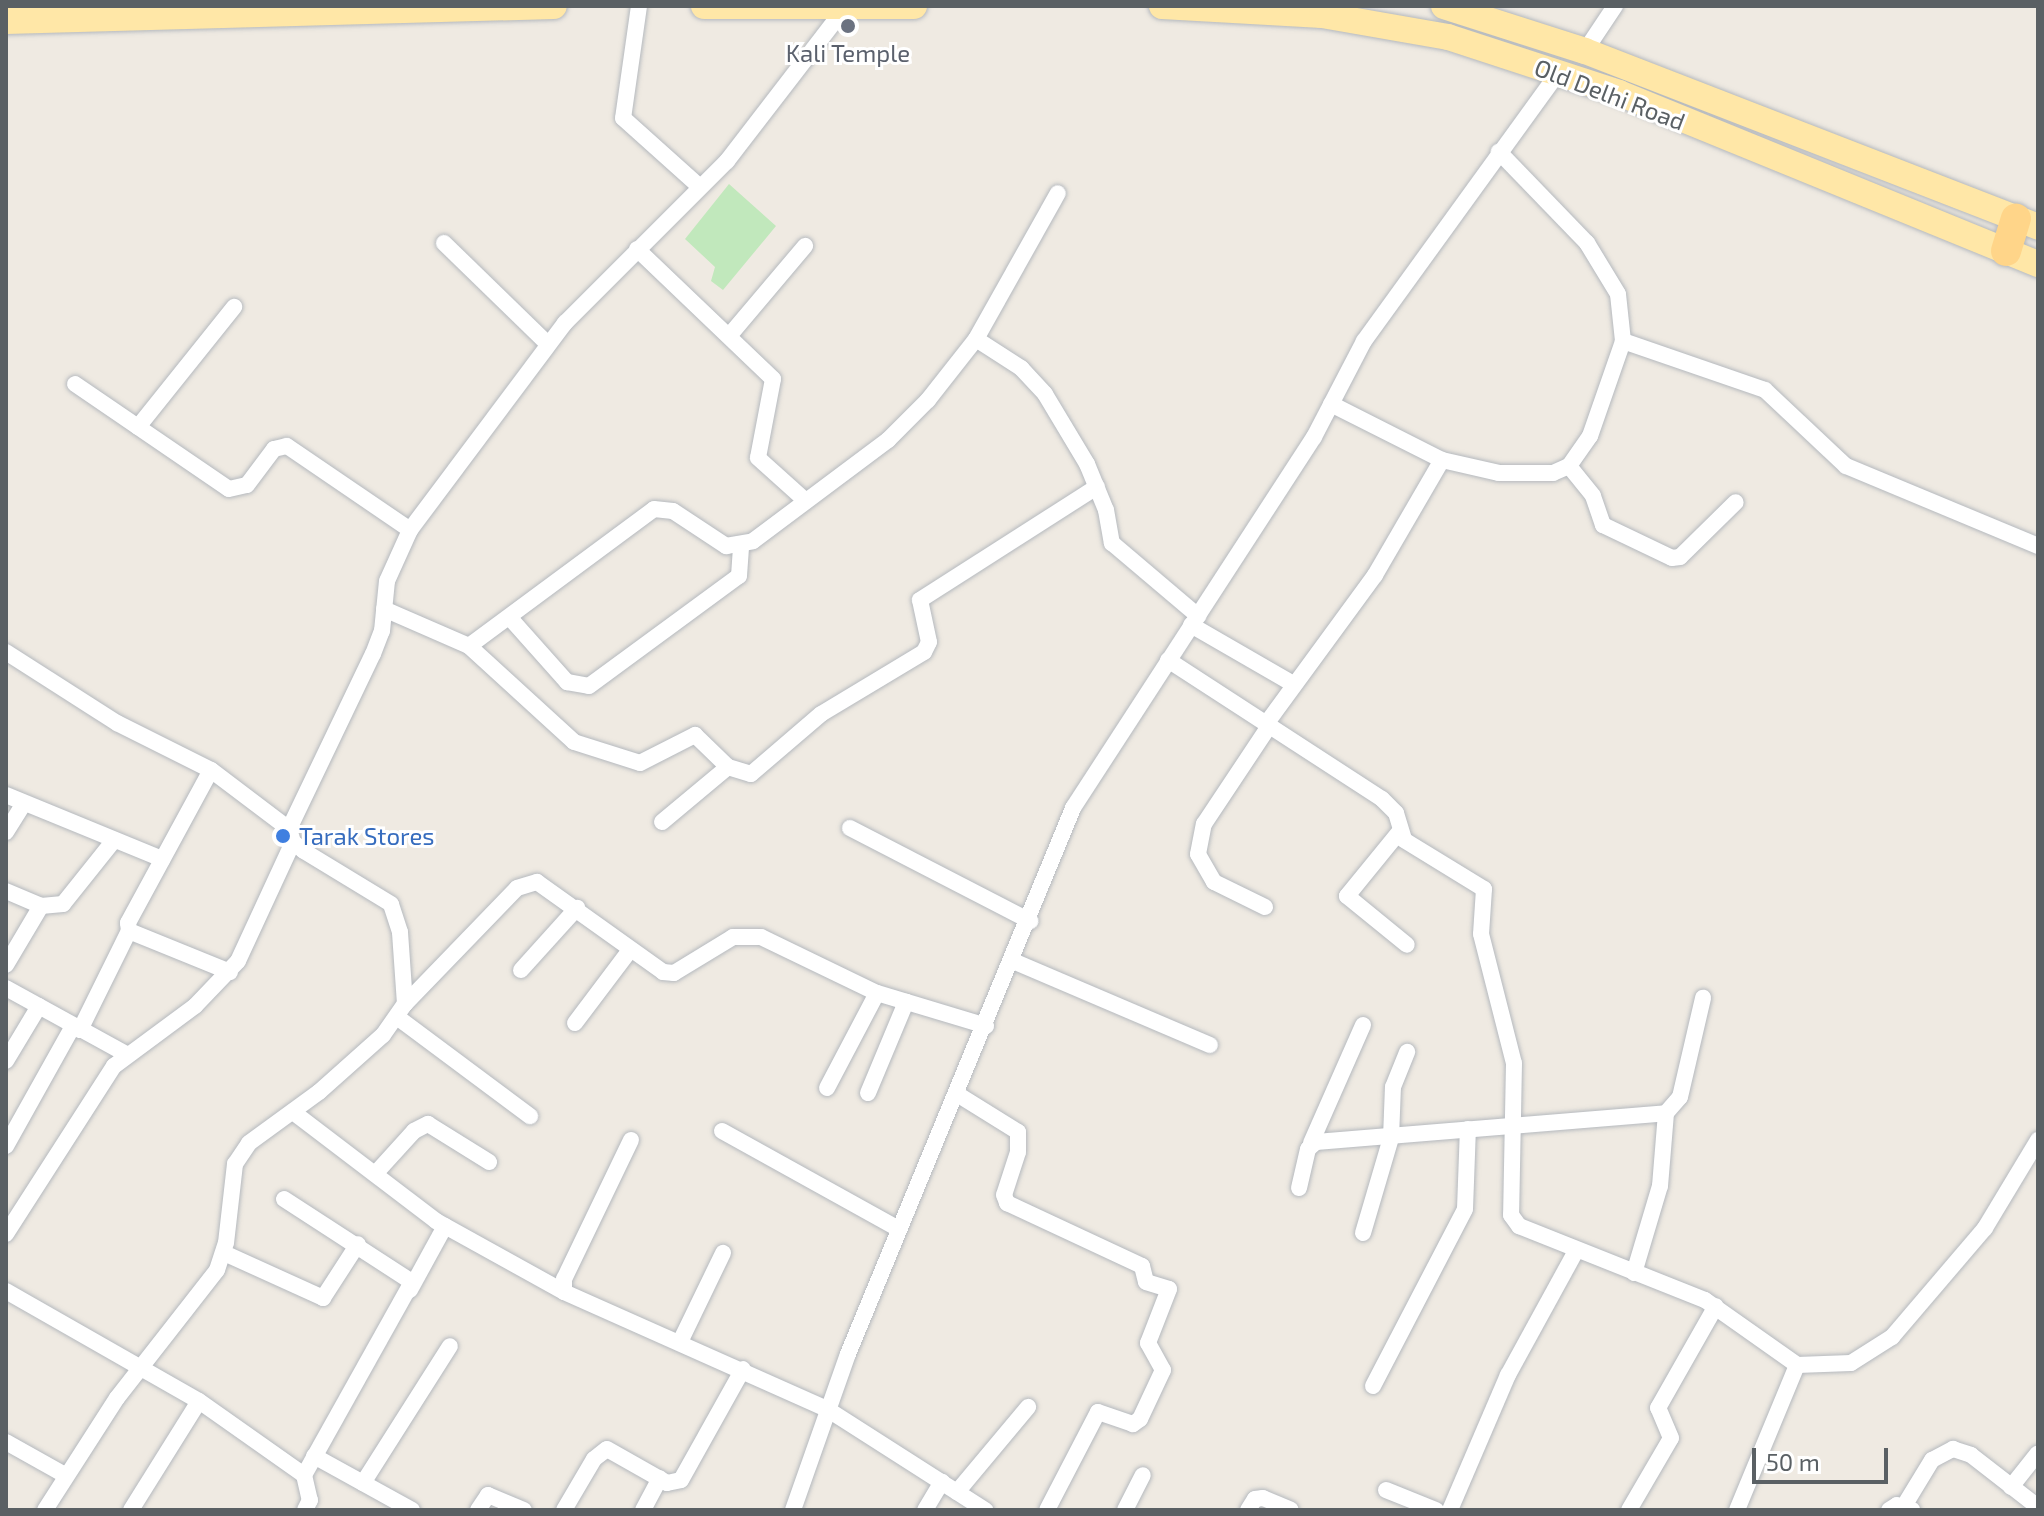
<!DOCTYPE html>
<html>
<head>
<meta charset="utf-8">
<style>
	body { margin:0 }
	#map { position:relative; width:2044px; height:1516px; overflow:hidden; background:#efeae2; font-family:"Exo 2",sans-serif }
	div>[style] { position:absolute }
	[style*='--x'] { left:calc(var(--x)*1px); top:calc(var(--y)*1px); width:calc(var(--w)*1px); rotate:calc(var(--a)*1deg) }
	.green>* { inset:0; background:#c1e8bc }
	.roads { filter:drop-shadow(0 0 2px #b5b9be) drop-shadow(0 0 2px #b5b9be) }
	.street>* { height:16px; margin:-8px; padding:0 8px; transform-origin:8px; border-radius:8px; background:#fff }
	.primary>* { height:26px; margin:-13px; padding:0 13px; transform-origin:13px; border-radius:13px; background:#ffe7a7 }
	.highway>* { height:30px; margin:-15px; padding:0 15px; transform-origin:15px; border-radius:15px; background:#ffd589 }
	.dots>* { width:22px; height:22px; translate:-50% -50%; box-sizing:border-box; border:4px solid #fff; border-radius:50% }
	span { translate:-50% -50%; white-space:nowrap; text-align:center; line-height:1.15; -webkit-text-stroke:6px #fff; paint-order:stroke }
	.worship-label { font-size:24px; color:#5b616d }
	.street-label { font-size:24px; color:#5a6064 }
	.shop-label { font-size:24px; color:#366cbe }
	.left { translate:0 -50%; text-align:left }
	.frame { position:absolute; inset:0; border:8px solid #5a6064; pointer-events:none }
	.scale { position:absolute; left:1752px; top:1448px; width:136px; height:36px; box-sizing:border-box; border:4px solid #5a6064; border-top:0; padding-left:10px; font-size:24px; line-height:28px; white-space:nowrap; color:#5a6064; -webkit-text-stroke:6px #fff; paint-order:stroke }
</style>
</head>
<body>
<div id="map">
	<div class="green">
		<div style="clip-path:polygon(729px 184px,776px 226px,723px 290px,711px 281px,715px 267px,685px 239px)"></div>
	</div>
	<div class="roads">
		<div class="street">
			<div style="--x:639;--y:6;--w:113;--a:98.1"></div>
			<div style="--x:623;--y:118;--w:103;--a:41.9"></div>
			<div style="--x:1585;--y:51;--w:54;--a:-56.3"></div>
			<div style="--x:444;--y:243;--w:145;--a:44.2"></div>
			<div style="--x:637;--y:249;--w:188;--a:43.7"></div>
			<div style="--x:773;--y:379;--w:80;--a:100.8"></div>
			<div style="--x:758;--y:458;--w:64;--a:41.9"></div>
			<div style="--x:729;--y:336;--w:118;--a:-49.8"></div>
			<div style="--x:976;--y:339;--w:54;--a:32.8"></div>
			<div style="--x:1021;--y:368;--w:35;--a:47"></div>
			<div style="--x:1045;--y:394;--w:82;--a:59"></div>
			<div style="--x:1087;--y:464;--w:50;--a:67.6"></div>
			<div style="--x:1106;--y:510;--w:34;--a:80"></div>
			<div style="--x:1112;--y:543;--w:113;--a:40.3"></div>
			<div style="--x:1623;--y:341;--w:150;--a:19"></div>
			<div style="--x:1765;--y:390;--w:111;--a:43.2"></div>
			<div style="--x:1846;--y:466;--w:208;--a:22.6"></div>
			<div style="--x:75;--y:384;--w:186;--a:34.3"></div>
			<div style="--x:229;--y:489;--w:18;--a:-13"></div>
			<div style="--x:247;--y:485;--w:45;--a:-53.1"></div>
			<div style="--x:274;--y:449;--w:13;--a:-13"></div>
			<div style="--x:287;--y:446;--w:149;--a:34.3"></div>
			<div style="--x:1331;--y:404;--w:124;--a:26.8"></div>
			<div style="--x:1442;--y:460;--w:58;--a:12.8"></div>
			<div style="--x:1499;--y:473;--w:54;--a:0"></div>
			<div style="--x:1553;--y:473;--w:17;--a:-24"></div>
			<div style="--x:1569;--y:466;--w:37;--a:-55"></div>
			<div style="--x:1590;--y:436;--w:101;--a:-70.8"></div>
			<div style="--x:1623;--y:341;--w:47;--a:-96.1"></div>
			<div style="--x:1618;--y:294;--w:60;--a:-121.3"></div>
			<div style="--x:1587;--y:243;--w:127;--a:-134"></div>
			<div style="--x:138;--y:427;--w:154;--a:-51.3"></div>
			<div style="--x:1569;--y:466;--w:38;--a:51"></div>
			<div style="--x:1593;--y:496;--w:31;--a:71"></div>
			<div style="--x:1603;--y:525;--w:76;--a:25.6"></div>
			<div style="--x:1672;--y:558;--w:8;--a:-7"></div>
			<div style="--x:1680;--y:557;--w:78;--a:-44.5"></div>
			<div style="--x:384;--y:609;--w:93;--a:23.5"></div>
			<div style="--x:469;--y:646;--w:230;--a:-36.5"></div>
			<div style="--x:654;--y:509;--w:19;--a:6"></div>
			<div style="--x:673;--y:511;--w:64;--a:33.4"></div>
			<div style="--x:726;--y:546;--w:27;--a:-10"></div>
			<div style="--x:753;--y:541;--w:169;--a:-36.8"></div>
			<div style="--x:888;--y:440;--w:57;--a:-45"></div>
			<div style="--x:928;--y:400;--w:78;--a:-51.8"></div>
			<div style="--x:976;--y:339;--w:167;--a:-60.7"></div>
			<div style="--x:510;--y:618;--w:86;--a:48.3"></div>
			<div style="--x:567;--y:682;--w:22;--a:10"></div>
			<div style="--x:589;--y:686;--w:186;--a:-36.3"></div>
			<div style="--x:739;--y:576;--w:29;--a:-86"></div>
			<div style="--x:1191;--y:625;--w:118;--a:30"></div>
			<div style="--x:469;--y:646;--w:142;--a:42.4"></div>
			<div style="--x:574;--y:742;--w:69;--a:17.7"></div>
			<div style="--x:640;--y:763;--w:62;--a:-27"></div>
			<div style="--x:695;--y:735;--w:46;--a:44.1"></div>
			<div style="--x:728;--y:767;--w:24;--a:17"></div>
			<div style="--x:751;--y:774;--w:92;--a:-40.6"></div>
			<div style="--x:821;--y:714;--w:120;--a:-31"></div>
			<div style="--x:924;--y:652;--w:11;--a:-63"></div>
			<div style="--x:929;--y:642;--w:43;--a:-102.1"></div>
			<div style="--x:920;--y:600;--w:210;--a:-32.6"></div>
			<div style="--x:6;--y:652;--w:132;--a:32.6"></div>
			<div style="--x:117;--y:723;--w:105;--a:26.6"></div>
			<div style="--x:211;--y:770;--w:98;--a:37.1"></div>
			<div style="--x:1168;--y:660;--w:255;--a:33"></div>
			<div style="--x:1382;--y:799;--w:20;--a:45"></div>
			<div style="--x:1396;--y:813;--w:28;--a:73"></div>
			<div style="--x:1404;--y:840;--w:94;--a:31.5"></div>
			<div style="--x:1484;--y:889;--w:45;--a:93.8"></div>
			<div style="--x:1481;--y:934;--w:133;--a:75.7"></div>
			<div style="--x:1514;--y:1063;--w:152;--a:91.1"></div>
			<div style="--x:1511;--y:1215;--w:14;--a:54"></div>
			<div style="--x:1519;--y:1226;--w:200;--a:21.7"></div>
			<div style="--x:1705;--y:1300;--w:113;--a:35.2"></div>
			<div style="--x:1797;--y:1365;--w:54;--a:-2.1"></div>
			<div style="--x:1851;--y:1363;--w:49;--a:-32.4"></div>
			<div style="--x:1892;--y:1337;--w:143;--a:-49.5"></div>
			<div style="--x:1985;--y:1228;--w:103;--a:-58.9"></div>
			<div style="--x:1266;--y:724;--w:185;--a:-53.8"></div>
			<div style="--x:1375;--y:575;--w:133;--a:-59.8"></div>
			<div style="--x:211;--y:770;--w:174;--a:118.5"></div>
			<div style="--x:128;--y:923;--w:8;--a:83"></div>
			<div style="--x:129;--y:931;--w:109;--a:22.1"></div>
			<div style="--x:6;--y:795;--w:169;--a:22.3"></div>
			<div style="--x:662;--y:822;--w:86;--a:-39.8"></div>
			<div style="--x:850;--y:828;--w:203;--a:27.3"></div>
			<div style="--x:1400;--y:831;--w:84;--a:129.2"></div>
			<div style="--x:1347;--y:896;--w:77;--a:39.2"></div>
			<div style="--x:6;--y:832;--w:34;--a:-58"></div>
			<div style="--x:6;--y:891;--w:38;--a:23"></div>
			<div style="--x:41;--y:906;--w:22;--a:-5"></div>
			<div style="--x:63;--y:904;--w:82;--a:-51.4"></div>
			<div style="--x:1265;--y:907;--w:57;--a:-153.9"></div>
			<div style="--x:1214;--y:882;--w:32;--a:-120"></div>
			<div style="--x:1198;--y:854;--w:31;--a:-79"></div>
			<div style="--x:1204;--y:824;--w:118;--a:-56.4"></div>
			<div style="--x:1013;--y:961;--w:214;--a:23.1"></div>
			<div style="--x:6;--y:965;--w:69;--a:-59.3"></div>
			<div style="--x:521;--y:970;--w:84;--a:-47.9"></div>
			<div style="--x:6;--y:988;--w:137;--a:28.8"></div>
			<div style="--x:405;--y:1004;--w:161;--a:-46"></div>
			<div style="--x:517;--y:888;--w:21;--a:-17"></div>
			<div style="--x:537;--y:882;--w:155;--a:35.5"></div>
			<div style="--x:663;--y:972;--w:11;--a:5"></div>
			<div style="--x:674;--y:973;--w:69;--a:-31.4"></div>
			<div style="--x:733;--y:937;--w:28;--a:0"></div>
			<div style="--x:761;--y:937;--w:129;--a:25.8"></div>
			<div style="--x:877;--y:993;--w:114;--a:16.8"></div>
			<div style="--x:397;--y:1017;--w:166;--a:36.7"></div>
			<div style="--x:575;--y:1023;--w:91;--a:-53"></div>
			<div style="--x:80;--y:1030;--w:110;--a:-63.7"></div>
			<div style="--x:6;--y:1061;--w:64;--a:-59"></div>
			<div style="--x:827;--y:1088;--w:107;--a:-62.2"></div>
			<div style="--x:868;--y:1093;--w:99;--a:-67.3"></div>
			<div style="--x:957;--y:1094;--w:72;--a:31.9"></div>
			<div style="--x:1018;--y:1132;--w:20;--a:90"></div>
			<div style="--x:1018;--y:1152;--w:45;--a:108"></div>
			<div style="--x:1004;--y:1195;--w:9;--a:69"></div>
			<div style="--x:1007;--y:1203;--w:149;--a:25"></div>
			<div style="--x:1142;--y:1266;--w:16;--a:76"></div>
			<div style="--x:1146;--y:1282;--w:24;--a:17"></div>
			<div style="--x:1169;--y:1289;--w:58;--a:111.3"></div>
			<div style="--x:1148;--y:1343;--w:31;--a:61"></div>
			<div style="--x:1163;--y:1370;--w:54;--a:115.1"></div>
			<div style="--x:1140;--y:1419;--w:9;--a:144"></div>
			<div style="--x:1133;--y:1424;--w:37;--a:-161"></div>
			<div style="--x:1098;--y:1412;--w:110;--a:117.5"></div>
			<div style="--x:293;--y:1112;--w:180;--a:37.3"></div>
			<div style="--x:436;--y:1221;--w:146;--a:29"></div>
			<div style="--x:722;--y:1131;--w:202;--a:29"></div>
			<div style="--x:631;--y:1140;--w:154;--a:115.7"></div>
			<div style="--x:564;--y:1279;--w:13;--a:90"></div>
			<div style="--x:564;--y:1292;--w:288;--a:24"></div>
			<div style="--x:827;--y:1409;--w:188;--a:32.6"></div>
			<div style="--x:1311;--y:1143;--w:129;--a:-66.2"></div>
			<div style="--x:6;--y:1146;--w:137;--a:-60.8"></div>
			<div style="--x:375;--y:1174;--w:58;--a:-47.8"></div>
			<div style="--x:414;--y:1131;--w:16;--a:-27"></div>
			<div style="--x:428;--y:1124;--w:72;--a:31.9"></div>
			<div style="--x:1299;--y:1188;--w:40;--a:-77"></div>
			<div style="--x:1308;--y:1149;--w:11;--a:-41"></div>
			<div style="--x:1316;--y:1142;--w:351;--a:-4.7"></div>
			<div style="--x:1666;--y:1113;--w:21;--a:-49"></div>
			<div style="--x:1680;--y:1097;--w:102;--a:-76.9"></div>
			<div style="--x:284;--y:1199;--w:153;--a:33"></div>
			<div style="--x:412;--y:1282;--w:221;--a:119.2"></div>
			<div style="--x:1363;--y:1233;--w:99;--a:-73.6"></div>
			<div style="--x:1391;--y:1138;--w:51;--a:-87.8"></div>
			<div style="--x:1393;--y:1087;--w:38;--a:-68"></div>
			<div style="--x:6;--y:1234;--w:200;--a:-57.3"></div>
			<div style="--x:114;--y:1066;--w:101;--a:-36.5"></div>
			<div style="--x:195;--y:1006;--w:62;--a:-46.3"></div>
			<div style="--x:238;--y:961;--w:131;--a:-65.2"></div>
			<div style="--x:224;--y:1253;--w:109;--a:24.4"></div>
			<div style="--x:323;--y:1298;--w:64;--a:-57.1"></div>
			<div style="--x:1634;--y:1273;--w:91;--a:-73.4"></div>
			<div style="--x:1660;--y:1186;--w:73;--a:-85.3"></div>
			<div style="--x:410;--y:1290;--w:73;--a:-61.3"></div>
			<div style="--x:6;--y:1291;--w:222;--a:29.7"></div>
			<div style="--x:199;--y:1401;--w:128;--a:35.2"></div>
			<div style="--x:304;--y:1475;--w:26;--a:77"></div>
			<div style="--x:310;--y:1500;--w:11;--a:117"></div>
			<div style="--x:680;--y:1342;--w:99;--a:-64.2"></div>
			<div style="--x:1373;--y:1386;--w:199;--a:-62.5"></div>
			<div style="--x:1465;--y:1209;--w:80;--a:-87.9"></div>
			<div style="--x:6;--y:1442;--w:68;--a:29.2"></div>
			<div style="--x:314;--y:1456;--w:112;--a:28.9"></div>
			<div style="--x:363;--y:1483;--w:162;--a:-57.6"></div>
			<div style="--x:2011;--y:1487;--w:43;--a:-51.5"></div>
			<div style="--x:1386;--y:1490;--w:54;--a:21.8"></div>
			<div style="--x:957;--y:1492;--w:111;--a:-50.1"></div>
			<div style="--x:1904;--y:1506;--w:54;--a:-58.7"></div>
			<div style="--x:1932;--y:1460;--w:24;--a:-28"></div>
			<div style="--x:1953;--y:1449;--w:19;--a:18"></div>
			<div style="--x:1971;--y:1455;--w:85;--a:37.8"></div>
			<div style="--x:45;--y:1510;--w:133;--a:-57.3"></div>
			<div style="--x:117;--y:1398;--w:162;--a:-52"></div>
			<div style="--x:217;--y:1270;--w:28;--a:-72"></div>
			<div style="--x:226;--y:1243;--w:80;--a:-83.5"></div>
			<div style="--x:235;--y:1164;--w:25;--a:-56"></div>
			<div style="--x:249;--y:1143;--w:87;--a:-36.1"></div>
			<div style="--x:319;--y:1092;--w:86;--a:-41.7"></div>
			<div style="--x:383;--y:1035;--w:38;--a:-55"></div>
			<div style="--x:405;--y:1004;--w:72;--a:-94"></div>
			<div style="--x:400;--y:932;--w:29;--a:-108"></div>
			<div style="--x:391;--y:904;--w:102;--a:-148.7"></div>
			<div style="--x:304;--y:851;--w:14;--a:-141"></div>
			<div style="--x:293;--y:842;--w:14;--a:-107"></div>
			<div style="--x:289;--y:829;--w:194;--a:-64.4"></div>
			<div style="--x:373;--y:654;--w:25;--a:-69"></div>
			<div style="--x:382;--y:631;--w:50;--a:-84.3"></div>
			<div style="--x:387;--y:581;--w:56;--a:-65.7"></div>
			<div style="--x:410;--y:530;--w:259;--a:-53.2"></div>
			<div style="--x:565;--y:323;--w:229;--a:-45"></div>
			<div style="--x:727;--y:161;--w:193;--a:-52.4"></div>
			<div style="--x:131;--y:1510;--w:128;--a:-58"></div>
			<div style="--x:478;--y:1510;--w:18;--a:-56"></div>
			<div style="--x:488;--y:1495;--w:39;--a:23"></div>
			<div style="--x:564;--y:1510;--w:59;--a:-59.5"></div>
			<div style="--x:594;--y:1459;--w:16;--a:-38"></div>
			<div style="--x:607;--y:1449;--w:69;--a:29.5"></div>
			<div style="--x:667;--y:1483;--w:14;--a:-12"></div>
			<div style="--x:681;--y:1480;--w:127;--a:-60.8"></div>
			<div style="--x:643;--y:1510;--w:36;--a:-62"></div>
			<div style="--x:793;--y:1510;--w:165;--a:-70.6"></div>
			<div style="--x:848;--y:1354;--w:591;--a:-67.6"></div>
			<div style="--x:1073;--y:808;--w:442;--a:-57"></div>
			<div style="--x:1314;--y:437;--w:108;--a:-62.5"></div>
			<div style="--x:1364;--y:341;--w:332;--a:-54.1"></div>
			<div style="--x:925;--y:1510;--w:33;--a:-59"></div>
			<div style="--x:1125;--y:1510;--w:39;--a:-63"></div>
			<div style="--x:1248;--y:1510;--w:13;--a:-58"></div>
			<div style="--x:1255;--y:1499;--w:8;--a:-7"></div>
			<div style="--x:1263;--y:1498;--w:30;--a:23"></div>
			<div style="--x:1450;--y:1510;--w:147;--a:-66.8"></div>
			<div style="--x:1508;--y:1375;--w:141;--a:-61.3"></div>
			<div style="--x:1629;--y:1510;--w:83;--a:-59.7"></div>
			<div style="--x:1671;--y:1438;--w:33;--a:-113"></div>
			<div style="--x:1658;--y:1408;--w:117;--a:-60.4"></div>
			<div style="--x:1737;--y:1510;--w:157;--a:-67.5"></div>
			<div style="--x:1889;--y:1510;--w:9;--a:-32"></div>
			<div style="--x:1897;--y:1505;--w:16;--a:18"></div>
		</div>
		<div class="primary">
			<div style="--x:704;--y:6;--w:210;--a:0"></div>
			<div style="--x:1162;--y:6;--w:160;--a:3.2"></div>
			<div style="--x:1322;--y:15;--w:128;--a:9.9"></div>
			<div style="--x:1448;--y:37;--w:180;--a:18.1"></div>
			<div style="--x:1619;--y:93;--w:453;--a:22.2"></div>
			<div style="--x:1444;--y:6;--w:148;--a:17.7"></div>
			<div style="--x:1585;--y:51;--w:486;--a:21.2"></div>
			<div style="--x:6;--y:21;--w:548;--a:-1.57"></div>
		</div>
		<div class="highway">
			<div style="--x:2006;--y:251;--w:34;--a:-73"></div>
		</div>
	</div>
	<div class="dots">
		<div style="left:848px;top:26px;background:#6b7280"></div>
		<div style="left:283px;top:836px;background:#3f7fe0"></div>
	</div>
	<div class="worship-label">
		<span style="left:848px;top:53px">Kali Temple</span>
	</div>
	<div class="street-label">
		<span style="left:1610px;top:94px;rotate:21deg">Old Delhi Road</span>
	</div>
	<div class="shop-label">
		<span class="left" style="left:299px;top:836px">Tarak Stores</span>
	</div>
	<div class="frame"></div>
	<div class="scale">50 m</div>
</div>
</body>
</html>
